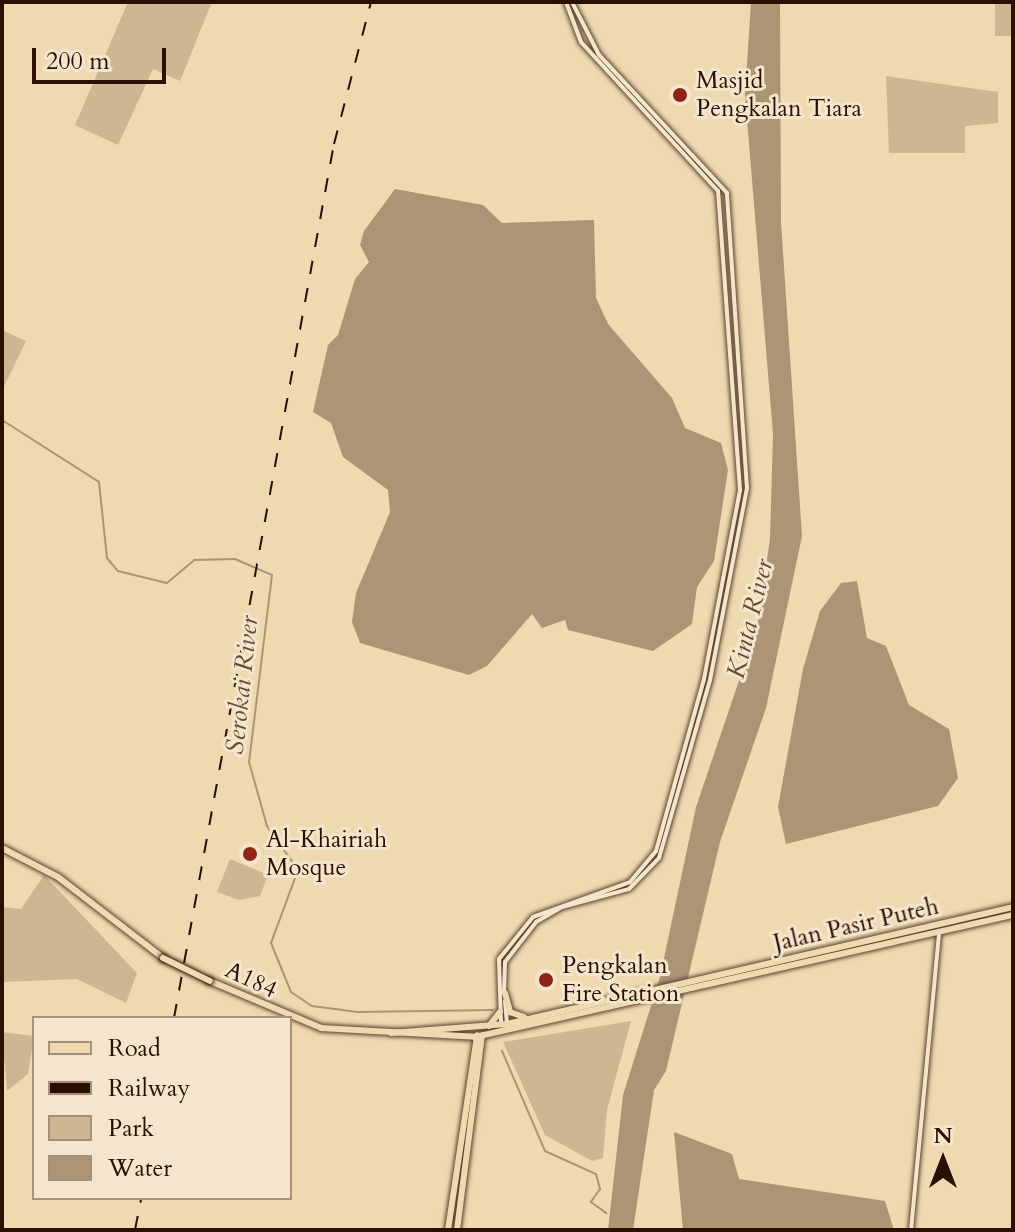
<!DOCTYPE html>
<html>
<head>
<meta charset="utf-8">
<style>
	body { margin:0 }
	#map { position:relative; width:1015px; height:1232px; overflow:hidden; background:#eed9b0; font-family:Cardo,serif }
	div>[style] { position:absolute }
	[style*='--x'] { left:calc(var(--x)*1px); top:calc(var(--y)*1px); width:calc(var(--w)*1px); rotate:calc(var(--a)*1deg) }
	.green>* { inset:0; background:#cdb792; transform-origin:0 0 }
	.water>* { inset:0; background:#ac9475 }
	.stream>* { height:2px; margin:-1px; padding:0 1px; transform-origin:1px; border-radius:1px; background:#ac9475 }
	.roads { filter:drop-shadow(0 0 2px #5c422e) drop-shadow(0 0 2px #5c422e) }
	.minor>* { height:4px; margin:-2px; padding:0 2px; transform-origin:2px; border-radius:2px; background:#f4e6cc }
	.major>* { height:6px; margin:-3px; padding:0 3px; transform-origin:3px; border-radius:3px; background:#eed9b0 }
	.rail>* { height:2px; margin-top:-1px; transform-origin:0; background:repeating-linear-gradient(90deg,#2b0f02 0 14px,transparent 0 28px) }
	.bridges { filter:drop-shadow(0 0 2px #2b0f02) drop-shadow(0 0 2px #2b0f02) }
	.major-bridge>* { height:6px; margin:-3px; padding:0 3px; transform-origin:3px; border-radius:3px; background:#eed9b0 }
	.dots>* { width:22px; height:22px; translate:-50% -50%; box-sizing:border-box; border:4px solid #f4e6cc; border-radius:50% }
	span { translate:-50% -50%; white-space:nowrap; text-align:center; line-height:1.15; -webkit-text-stroke:6px #f4e6cc; paint-order:stroke }
	.poi-label { font-size:24px; color:#2b0f02 }
	.left { translate:0 -50%; text-align:left }
	.street-label { font-size:24px; color:#2b0f02 }
	.water-label { font-size:26px; color:#654b36; font-style:italic }
	.frame { position:absolute; inset:0; border:4px solid #2b0f02; pointer-events:none }
	.legend { position:absolute; left:32px; top:1016px; width:260px; height:184px; box-sizing:border-box; background:#f4e6cc; border:2px solid #a4907b; margin:0; padding:10px 14px; list-style:none; font-size:24px; color:#2b0f02 }
	.legend li { display:flex; align-items:center; gap:16px; height:40px }
	.legend b { width:40px; border:2px solid #a4907b }
	.north { position:absolute; left:903px; top:1120px; width:80px; height:80px; -webkit-text-stroke:6px #f4e6cc; paint-order:stroke; rotate:0deg; font-size:22px; font-weight:700; line-height:32px; text-align:center; color:#2b0f02 }
	.north::after { content:''; display:block; margin:auto; width:28px; height:36px; background:#2b0f02; clip-path:polygon(50% 0,100% 100%,50% 72%,0 100%) }
	.scale { position:absolute; left:32px; top:48px; width:134px; height:36px; box-sizing:border-box; border:4px solid #2b0f02; border-top:0; padding-left:10px; font-size:24px; line-height:28px; white-space:nowrap; color:#2b0f02; -webkit-text-stroke:6px #f4e6cc; paint-order:stroke }
</style>
</head>
<body>
<div id="map">
	<div class="green">
		<div style="clip-path:polygon(128px 2px,212px 2px,180px 81px,153px 69px,118px 145px,75px 125px)"></div>
		<div style="left:995px;top:2px;width:18px;height:34px"></div>
		<div style="clip-path:polygon(886px 76px,998px 92px,998px 123px,965px 126px,965px 153px,889px 153px)"></div>
		<div style="clip-path:polygon(2px 330px,26px 341px,2px 391px)"></div>
		<div style="clip-path:polygon(230px 859px,268px 875px,260px 896px,239px 900px,217px 892px)"></div>
		<div style="clip-path:polygon(44px 875px,137px 973px,126px 1003px,77px 979px,2px 982px,2px 907px,21px 909px)"></div>
		<div style="clip-path:polygon(631px 1021px,607px 1110px,603px 1158px,592px 1161px,545px 1135px,503px 1042px)"></div>
		<div style="clip-path:polygon(2px 1032px,34px 1036px,28px 1074px,7px 1091px)"></div>
	</div>
	<div class="water">
		<div style="clip-path:polygon(751px 2px,780px 2px,781px 222px,802px 536px,766px 708px,720px 842px,666px 1071px,654px 1090px,633px 1230px,608px 1230px,623px 1095px,660px 977px,696px 807px,757px 628px,770px 539px,773px 434px,745px 95px)"></div>
		<div style="clip-path:polygon(395px 189px,483px 205px,502px 223px,594px 220px,596px 298px,608px 324px,672px 398px,685px 428px,721px 443px,728px 470px,714px 561px,697px 587px,692px 624px,653px 651px,568px 630px,565px 620px,542px 628px,532px 614px,487px 666px,469px 675px,360px 643px,352px 622px,356px 593px,390px 512px,388px 490px,343px 457px,331px 423px,313px 412px,328px 345px,338px 335px,355px 279px,369px 262px,360px 245px,364px 231px)"></div>
		<div style="clip-path:polygon(857px 581px,867px 638px,886px 646px,909px 705px,949px 729px,958px 778px,938px 806px,786px 844px,778px 807px,803px 669px,820px 611px,841px 583px)"></div>
		<div style="clip-path:polygon(674px 1132px,732px 1154px,739px 1179px,885px 1201px,894px 1230px,683px 1230px)"></div>
	</div>
	<div class="stream">
		<div style="--x:2;--y:420;--w:115;--a:32.6"></div>
		<div style="--x:99;--y:482;--w:76;--a:84"></div>
		<div style="--x:107;--y:558;--w:17;--a:50"></div>
		<div style="--x:118;--y:571;--w:50;--a:13.8"></div>
		<div style="--x:167;--y:583;--w:35;--a:-40"></div>
		<div style="--x:194;--y:560;--w:41;--a:-1.4"></div>
		<div style="--x:235;--y:559;--w:40;--a:23.4"></div>
		<div style="--x:272;--y:575;--w:188;--a:97"></div>
		<div style="--x:249;--y:762;--w:66;--a:74.3"></div>
		<div style="--x:267;--y:826;--w:54;--a:54.8"></div>
		<div style="--x:298;--y:870;--w:78;--a:110.3"></div>
		<div style="--x:271;--y:943;--w:53;--a:67.8"></div>
		<div style="--x:291;--y:992;--w:25;--a:34"></div>
		<div style="--x:312;--y:1006;--w:46;--a:7.4"></div>
		<div style="--x:358;--y:1012;--w:135;--a:-0.8"></div>
		<div style="--x:502;--y:1051;--w:109;--a:66.7"></div>
		<div style="--x:545;--y:1151;--w:56;--a:24.3"></div>
		<div style="--x:596;--y:1174;--w:16;--a:75"></div>
		<div style="--x:600;--y:1189;--w:16;--a:125"></div>
		<div style="--x:591;--y:1202;--w:19;--a:36"></div>
	</div>
	<div class="roads">
		<div class="minor">
			<div style="--x:504;--y:992;--w:30;--a:-88"></div>
			<div style="--x:505;--y:962;--w:51;--a:-52.2"></div>
			<div style="--x:536;--y:922;--w:30;--a:-30"></div>
			<div style="--x:562;--y:907;--w:69;--a:-15"></div>
			<div style="--x:629;--y:889;--w:43;--a:-45.9"></div>
			<div style="--x:659;--y:858;--w:185;--a:-74"></div>
			<div style="--x:710;--y:680;--w:196;--a:-79.1"></div>
			<div style="--x:747;--y:488;--w:296;--a:-93.9"></div>
			<div style="--x:727;--y:193;--w:188;--a:-132.8"></div>
			<div style="--x:599;--y:55;--w:59;--a:-117"></div>
			<div style="--x:505;--y:1001;--w:23;--a:85"></div>
			<div style="--x:501;--y:1023;--w:64;--a:-91.8"></div>
			<div style="--x:499;--y:959;--w:54;--a:-51"></div>
			<div style="--x:533;--y:917;--w:103;--a:-19.8"></div>
			<div style="--x:630;--y:882;--w:40;--a:-50"></div>
			<div style="--x:656;--y:851;--w:179;--a:-74.4"></div>
			<div style="--x:704;--y:679;--w:192;--a:-79.2"></div>
			<div style="--x:740;--y:490;--w:300;--a:-94.2"></div>
			<div style="--x:718;--y:191;--w:202;--a:-132.6"></div>
			<div style="--x:581;--y:42;--w:43;--a:-110.6"></div>
			<div style="--x:911;--y:1230;--w:298;--a:-84.6"></div>
		</div>
		<div class="major">
			<div style="--x:2;--y:848;--w:63;--a:27.4"></div>
			<div style="--x:58;--y:877;--w:133;--a:37.6"></div>
			<div style="--x:210;--y:981;--w:121;--a:22.9"></div>
			<div style="--x:321;--y:1028;--w:154;--a:3.3"></div>
			<div style="--x:475;--y:1037;--w:552;--a:-12.78"></div>
			<div style="--x:505;--y:993;--w:20;--a:75"></div>
			<div style="--x:510;--y:1012;--w:15;--a:20"></div>
			<div style="--x:489;--y:1026;--w:18;--a:-52"></div>
			<div style="--x:391;--y:1033;--w:116;--a:-4.4"></div>
			<div style="--x:507;--y:1024;--w:519;--a:-13.02"></div>
			<div style="--x:448;--y:1230;--w:197;--a:-81.5"></div>
			<div style="--x:457;--y:1230;--w:196;--a:-82.7"></div>
		</div>
	</div>
	<div class="rail">
		<div style="--x:174;--y:1018;--w:889;--a:-79.63"></div>
		<div style="--x:334;--y:144;--w:147;--a:-75.4"></div>
		<div style="--x:135;--y:1230;--w:33;--a:-79"></div>
	</div>
	<div class="bridges">
		<div class="major-bridge">
			<div style="--x:163;--y:958;--w:52;--a:26.1"></div>
		</div>
	</div>
	<div class="dots">
		<div style="left:680px;top:95px;background:#8f2418"></div>
		<div style="left:250px;top:854px;background:#8f2418"></div>
		<div style="left:546px;top:980px;background:#8f2418"></div>
	</div>
	<div class="poi-label">
		<span class="left" style="left:696px;top:95px">Masjid<br>Pengkalan Tiara</span>
		<span class="left" style="left:266px;top:854px">Al-Khairiah<br>Mosque</span>
		<span class="left" style="left:562px;top:980px">Pengkalan<br>Fire Station</span>
	</div>
	<div class="street-label">
		<span style="left:856px;top:925px;rotate:-13deg">Jalan Pasir Puteh</span>
		<span style="left:251px;top:980px;rotate:25deg">A184</span>
	</div>
	<div class="water-label">
		<span style="left:750px;top:619px;rotate:-76deg">Kinta River</span>
		<span style="left:242px;top:685px;rotate:-84deg">Serokai River</span>
	</div>
	<div class="frame"></div>
	<ul class="legend">
	<li><b style="height:10px;background:#eed9b0"></b>Road</li>
	<li><b style="height:10px;background:#2b0f02"></b>Railway</li>
	<li><b style="height:22px;background:#cdb792"></b>Park</li>
	<li><b style="height:22px;background:#ac9475"></b>Water</li>
	</ul>
	<div class="north">N</div>
	<div class="scale">200 m</div>
</div>
</body>
</html>
